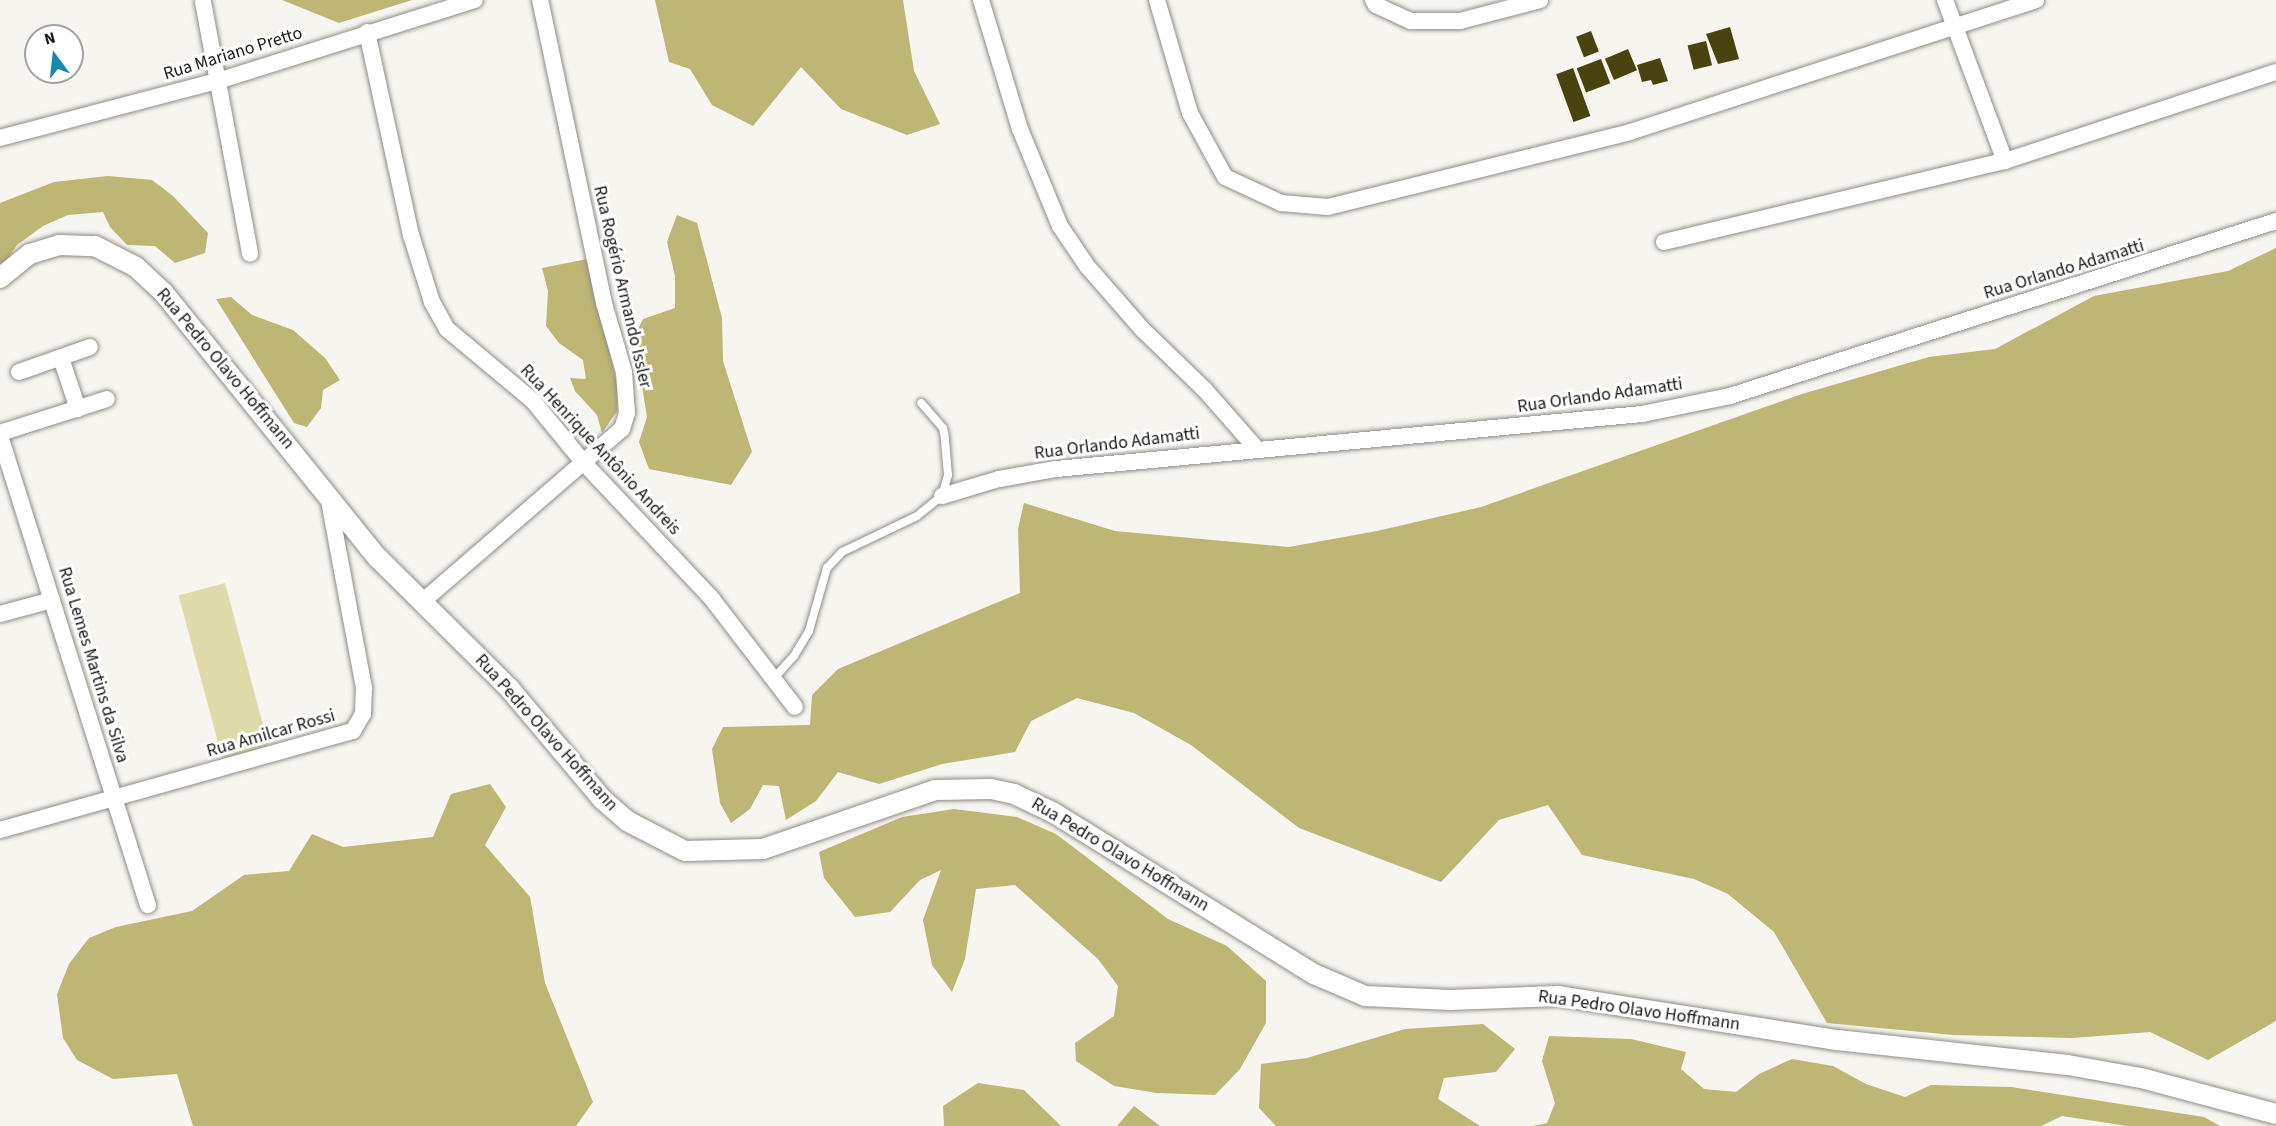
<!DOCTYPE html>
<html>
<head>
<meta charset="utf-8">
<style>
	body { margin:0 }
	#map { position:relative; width:2276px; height:1126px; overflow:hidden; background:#f6f5ef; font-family:"Source Sans 3",sans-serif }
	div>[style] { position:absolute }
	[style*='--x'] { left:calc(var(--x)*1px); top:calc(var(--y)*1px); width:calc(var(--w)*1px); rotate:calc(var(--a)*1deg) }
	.green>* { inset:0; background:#dfdaaa; transform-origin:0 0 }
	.forest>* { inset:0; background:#bdb674 }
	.building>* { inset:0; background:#494310; transform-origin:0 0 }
	.roads { filter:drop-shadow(0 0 2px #8e8d88) drop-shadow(0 0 2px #8e8d88) }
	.service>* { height:8px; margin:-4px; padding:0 4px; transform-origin:4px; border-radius:4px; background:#fff }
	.minor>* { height:16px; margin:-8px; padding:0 8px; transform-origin:8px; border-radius:8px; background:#fff }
	.tertiary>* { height:20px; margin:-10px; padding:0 10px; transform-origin:10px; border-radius:10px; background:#fff }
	span { translate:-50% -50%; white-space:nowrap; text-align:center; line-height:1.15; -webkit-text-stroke:6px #fff; paint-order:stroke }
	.street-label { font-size:18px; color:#181816 }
	.north { position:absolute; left:24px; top:24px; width:60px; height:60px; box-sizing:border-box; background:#fff; border:2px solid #a3a3a2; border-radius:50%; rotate:345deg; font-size:16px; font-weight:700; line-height:24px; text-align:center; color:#181816 }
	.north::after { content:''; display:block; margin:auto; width:21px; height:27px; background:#168aae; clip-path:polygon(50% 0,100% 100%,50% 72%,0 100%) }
</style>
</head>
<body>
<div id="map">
	<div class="green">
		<div style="left:225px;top:583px;width:169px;height:48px;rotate:75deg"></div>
	</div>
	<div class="forest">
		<div style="clip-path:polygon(282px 0,412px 0,339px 23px)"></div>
		<div style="clip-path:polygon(655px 0,903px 0,914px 71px,940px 124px,907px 135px,841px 109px,801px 67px,753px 126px,712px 105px,690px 69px,669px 62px)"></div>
		<div style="clip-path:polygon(108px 176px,152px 180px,173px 196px,208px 233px,205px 253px,175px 263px,155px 246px,127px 245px,110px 227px,103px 212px,68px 215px,43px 226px,17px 245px,0 270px,0 203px,54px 182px)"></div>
		<div style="clip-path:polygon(677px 215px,697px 223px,722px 318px,723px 361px,752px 452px,731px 485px,649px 469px,639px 442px,647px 417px,634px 337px,643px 319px,675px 308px,675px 276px,667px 242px)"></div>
		<div style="clip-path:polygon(2276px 248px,2276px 1021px,2208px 1060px,2150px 1032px,2072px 1038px,1953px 1035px,1827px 1023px,1774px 932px,1728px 894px,1694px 879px,1582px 855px,1548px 805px,1499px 820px,1441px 882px,1299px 828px,1191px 745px,1134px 713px,1077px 698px,1031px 721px,1015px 752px,942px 764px,879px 784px,838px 772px,816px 801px,786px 820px,779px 786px,763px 785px,750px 809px,731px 823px,720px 803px,712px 749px,723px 727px,810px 725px,812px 695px,838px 669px,1020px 593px,1018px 529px,1024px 503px,1115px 531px,1289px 547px,1377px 531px,1481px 507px,1802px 394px,1929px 357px,1995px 349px,2094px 296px,2228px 271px)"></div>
		<div style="clip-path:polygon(587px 259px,618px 388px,617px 411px,602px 433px,597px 415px,575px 391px,570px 378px,586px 379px,583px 360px,559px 343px,546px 326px,548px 291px,542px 268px)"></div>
		<div style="clip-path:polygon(231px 297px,252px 315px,293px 330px,325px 358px,340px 380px,323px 390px,321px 408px,307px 427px,294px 423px,216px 299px)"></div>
		<div style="clip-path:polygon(490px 784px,506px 807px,485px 845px,530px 897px,545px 983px,593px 1102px,576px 1126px,193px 1126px,177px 1074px,113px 1079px,77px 1060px,63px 1038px,57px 994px,69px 964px,89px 938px,116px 927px,192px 911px,244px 875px,289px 871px,312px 834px,343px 847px,433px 837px,451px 794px)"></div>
		<div style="clip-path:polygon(954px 809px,1017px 817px,1056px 834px,1168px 919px,1227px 946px,1266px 981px,1266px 1023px,1240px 1069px,1215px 1095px,1157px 1093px,1114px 1086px,1076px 1061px,1075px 1043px,1114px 1016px,1118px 986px,1098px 959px,1015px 885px,976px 889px,965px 959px,952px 992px,932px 965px,923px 920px,941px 870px,920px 880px,890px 912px,855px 917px,824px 878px,819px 852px,902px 817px)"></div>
		<div style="clip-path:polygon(1483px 1024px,1515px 1049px,1496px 1072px,1444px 1078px,1438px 1099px,1480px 1126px,1276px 1126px,1259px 1108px,1261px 1064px,1307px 1058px,1405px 1029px)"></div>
		<div style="clip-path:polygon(1549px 1036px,1631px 1039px,1686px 1052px,1681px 1069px,1704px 1089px,1736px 1092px,1759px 1074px,1792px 1059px,1833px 1066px,1866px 1084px,1905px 1097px,1931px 1085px,2011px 1087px,2204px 1117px,2220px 1126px,2127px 1126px,2062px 1116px,2041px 1126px,1533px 1126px,1547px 1123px,1555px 1103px,1542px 1061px)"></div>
		<div style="clip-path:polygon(978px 1083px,1024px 1090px,1061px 1126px,944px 1126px,943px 1106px)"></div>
		<div style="clip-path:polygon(1134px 1106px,1160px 1126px,1117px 1126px)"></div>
	</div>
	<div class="building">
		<div style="clip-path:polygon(1730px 27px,1739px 59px,1718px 64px,1706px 34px)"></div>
		<div style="left:1591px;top:31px;width:22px;height:16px;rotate:69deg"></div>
		<div style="left:1706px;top:41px;width:25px;height:19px;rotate:76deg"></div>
		<div style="left:1628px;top:49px;width:23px;height:25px;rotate:67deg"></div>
		<div style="clip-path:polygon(1660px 58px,1668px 81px,1653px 85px,1651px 80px,1642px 82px,1637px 65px)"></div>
		<div style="left:1601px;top:59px;width:26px;height:26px;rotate:69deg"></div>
		<div style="left:1573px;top:68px;width:51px;height:18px;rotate:70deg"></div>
	</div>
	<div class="roads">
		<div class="service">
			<div style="--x:775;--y:677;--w:28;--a:-48"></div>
			<div style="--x:794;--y:656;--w:29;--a:-59"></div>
			<div style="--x:809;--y:631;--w:66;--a:-74.1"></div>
			<div style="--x:827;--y:568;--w:22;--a:-47"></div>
			<div style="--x:842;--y:552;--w:83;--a:-25.6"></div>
			<div style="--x:917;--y:516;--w:32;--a:-39"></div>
			<div style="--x:942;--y:496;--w:22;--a:-74"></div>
			<div style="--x:948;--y:475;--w:37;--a:-95"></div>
			<div style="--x:945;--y:438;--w:10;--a:-101"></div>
			<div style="--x:943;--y:428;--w:33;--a:-131"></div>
		</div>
		<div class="minor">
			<div style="--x:981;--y:0;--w:135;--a:73.2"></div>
			<div style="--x:1020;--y:129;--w:105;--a:67.6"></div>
			<div style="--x:1060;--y:226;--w:48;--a:56"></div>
			<div style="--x:1087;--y:266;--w:84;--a:48.9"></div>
			<div style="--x:1142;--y:329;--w:88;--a:44.1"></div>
			<div style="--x:1205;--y:390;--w:77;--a:48.7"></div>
			<div style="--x:1157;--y:0;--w:118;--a:73.7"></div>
			<div style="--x:1190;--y:113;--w:73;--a:61.3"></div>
			<div style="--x:1225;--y:177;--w:62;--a:24.9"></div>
			<div style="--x:1281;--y:203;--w:47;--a:4.9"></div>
			<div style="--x:1328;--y:207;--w:311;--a:-13.9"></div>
			<div style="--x:1630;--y:132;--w:427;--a:-18"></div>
			<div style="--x:1373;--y:0;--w:6;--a:59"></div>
			<div style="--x:1376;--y:5;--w:38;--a:25"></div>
			<div style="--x:1411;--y:21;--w:49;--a:0"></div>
			<div style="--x:1460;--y:21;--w:83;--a:-14.7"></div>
			<div style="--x:1945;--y:0;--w:172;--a:69.6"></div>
			<div style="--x:203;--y:2;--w:256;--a:79.4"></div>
			<div style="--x:367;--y:32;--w:208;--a:77.8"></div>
			<div style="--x:411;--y:235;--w:70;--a:72.6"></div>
			<div style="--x:432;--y:302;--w:31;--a:61"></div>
			<div style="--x:447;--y:329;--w:112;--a:39.9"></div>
			<div style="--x:533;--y:401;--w:80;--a:50.6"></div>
			<div style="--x:584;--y:463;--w:187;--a:46.7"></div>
			<div style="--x:712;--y:599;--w:136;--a:52.5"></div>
			<div style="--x:0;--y:138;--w:228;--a:-14.7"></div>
			<div style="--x:221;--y:80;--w:266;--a:-17.5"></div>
			<div style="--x:1664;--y:242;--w:350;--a:-13.4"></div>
			<div style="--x:2005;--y:161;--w:285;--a:-18.2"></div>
			<div style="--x:61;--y:358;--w:54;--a:71.6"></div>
			<div style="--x:19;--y:372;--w:75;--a:-19.4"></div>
			<div style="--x:0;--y:433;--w:112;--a:-17.6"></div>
			<div style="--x:0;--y:436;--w:492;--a:72.5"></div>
			<div style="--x:942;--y:496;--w:59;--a:-16.6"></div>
			<div style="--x:999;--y:479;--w:58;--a:-10"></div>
			<div style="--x:1056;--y:469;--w:589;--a:-5.36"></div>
			<div style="--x:1642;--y:414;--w:90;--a:-11.6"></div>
			<div style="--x:1730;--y:396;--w:573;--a:-17.77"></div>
			<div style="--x:422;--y:602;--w:264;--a:-40.9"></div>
			<div style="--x:622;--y:429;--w:17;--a:-73"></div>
			<div style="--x:627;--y:413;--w:41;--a:-94.2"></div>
			<div style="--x:624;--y:372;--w:72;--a:-106.2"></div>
			<div style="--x:604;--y:303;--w:310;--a:-101.9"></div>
			<div style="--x:0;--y:614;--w:54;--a:-15.1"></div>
			<div style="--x:0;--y:830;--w:367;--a:-15.7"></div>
			<div style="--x:353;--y:731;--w:20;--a:-60"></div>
			<div style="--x:363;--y:714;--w:26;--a:-88"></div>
			<div style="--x:364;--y:688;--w:195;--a:-100.6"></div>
		</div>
		<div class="tertiary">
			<div style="--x:0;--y:278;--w:38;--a:-39"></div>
			<div style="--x:30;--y:254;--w:30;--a:-17"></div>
			<div style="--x:59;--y:245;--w:36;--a:2"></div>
			<div style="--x:95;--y:246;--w:46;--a:27.1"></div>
			<div style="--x:136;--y:267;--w:37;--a:43"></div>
			<div style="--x:163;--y:292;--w:342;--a:51.1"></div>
			<div style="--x:378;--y:558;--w:185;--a:44.8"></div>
			<div style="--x:509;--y:688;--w:145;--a:50"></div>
			<div style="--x:602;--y:799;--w:33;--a:41"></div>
			<div style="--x:627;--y:821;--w:65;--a:27.3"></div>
			<div style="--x:685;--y:851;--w:78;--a:-1.5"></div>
			<div style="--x:763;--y:849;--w:182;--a:-18.9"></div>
			<div style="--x:935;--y:790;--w:56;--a:-1"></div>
			<div style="--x:991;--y:789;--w:24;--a:12"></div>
			<div style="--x:1014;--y:794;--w:44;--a:25.4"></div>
			<div style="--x:1054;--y:813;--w:306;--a:31.8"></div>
			<div style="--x:1314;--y:974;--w:56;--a:23.3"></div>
			<div style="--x:1365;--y:996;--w:85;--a:2.7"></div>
			<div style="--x:1450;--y:1000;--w:108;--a:-2.1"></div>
			<div style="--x:1558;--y:996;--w:282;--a:9"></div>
			<div style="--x:1837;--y:1040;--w:232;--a:6.2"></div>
			<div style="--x:2068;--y:1065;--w:74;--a:10.1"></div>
			<div style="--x:2141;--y:1078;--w:140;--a:14.9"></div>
		</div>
	</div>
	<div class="street-label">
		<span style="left:233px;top:54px;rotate:-17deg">Rua Mariano Pretto</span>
		<span style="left:2064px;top:270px;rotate:-17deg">Rua Orlando Adamatti</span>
		<span style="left:622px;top:287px;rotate:77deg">Rua Rogério Armando Issler</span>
		<span style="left:225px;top:369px;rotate:50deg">Rua Pedro Olavo Hoffmann</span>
		<span style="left:1600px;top:396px;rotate:-8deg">Rua Orlando Adamatti</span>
		<span style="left:1117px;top:444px;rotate:-7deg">Rua Orlando Adamatti</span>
		<span style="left:600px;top:450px;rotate:47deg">Rua Henrique Antônio Andreis</span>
		<span style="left:93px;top:665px;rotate:73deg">Rua Lemes Martins da Silva</span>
		<span style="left:546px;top:733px;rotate:48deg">Rua Pedro Olavo Hoffmann</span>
		<span style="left:271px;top:734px;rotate:-16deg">Rua Amilcar Rossi</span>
		<span style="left:1120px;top:855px;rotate:31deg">Rua Pedro Olavo Hoffmann</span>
		<span style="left:1639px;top:1011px;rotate:8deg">Rua Pedro Olavo Hoffmann</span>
	</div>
	<div class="north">N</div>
</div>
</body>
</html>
